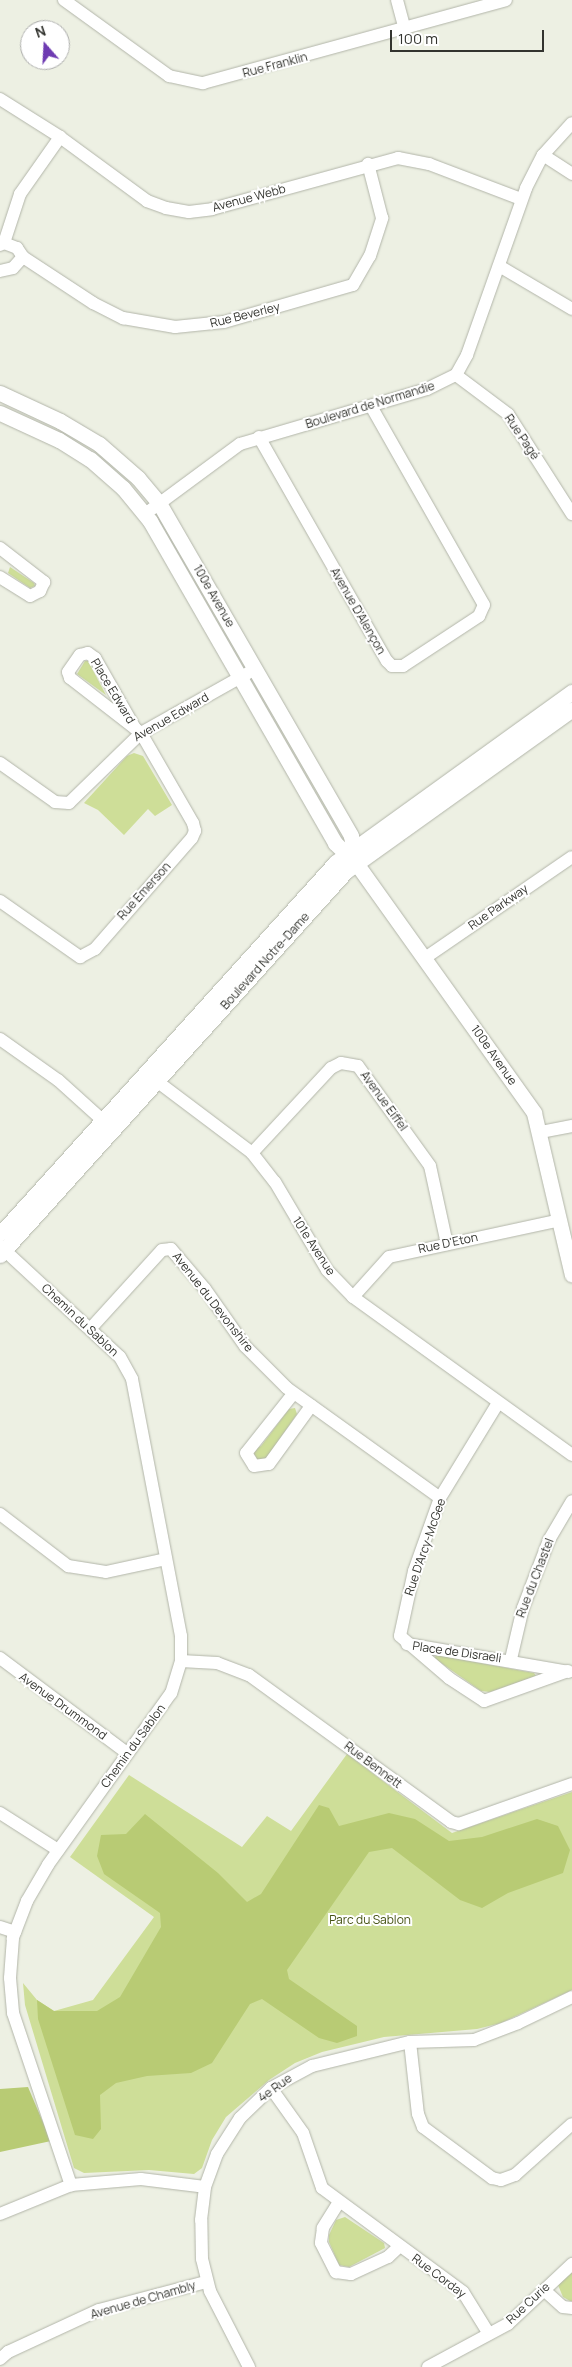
<!DOCTYPE html>
<html>
<head>
<meta charset="utf-8">
<style>
	body { margin:0 }
	#map { position:relative; width:572px; height:2367px; overflow:hidden; background:#edf0e3; font-family:Manrope,sans-serif }
	div>[style] { position:absolute }
	[style*='--x'] { left:calc(var(--x)*1px); top:calc(var(--y)*1px); width:calc(var(--w)*1px); rotate:calc(var(--a)*1deg) }
	.green>* { inset:0; background:#cede98 }
	.forest>* { inset:0; background:#b8cb74 }
	.roads { filter:drop-shadow(0 0 1px #b2b5a9) drop-shadow(0 0 1px #b2b5a9) }
	.minor>* { height:12px; margin:-6px; padding:0 6px; transform-origin:6px; border-radius:6px; background:#fff }
	.tertiary>* { height:15px; margin:-7.5px; padding:0 7.5px; transform-origin:7.5px; border-radius:7.5px; background:#fff }
	span { translate:-50% -50%; white-space:nowrap; text-align:center; line-height:1.15; -webkit-text-stroke:4px #fff; paint-order:stroke }
	.street-label { font-size:12px; color:#33342f }
	.park-label { font-size:12px; color:#475314 }
	.north { position:absolute; left:20px; top:20px; width:50px; height:50px; box-sizing:border-box; background:#fff; border:1px solid #adaeac; border-radius:50%; rotate:341deg; font-size:14px; font-weight:700; line-height:20px; text-align:center; color:#33342f }
	.north::after { content:''; display:block; margin:auto; width:18px; height:22px; background:#6e3bb2; clip-path:polygon(50% 0,100% 100%,50% 72%,0 100%) }
	.scale { position:absolute; left:390px; top:30px; width:154px; height:22px; box-sizing:border-box; border:2px solid #33342f; border-top:0; padding-left:6px; font-size:15px; line-height:18px; white-space:nowrap; color:#33342f; -webkit-text-stroke:4px #fff; paint-order:stroke }
</style>
</head>
<body>
<div id="map">
	<div class="green">
		<div style="clip-path:polygon(10px 567px,34px 583px,35px 586px,30px 588px,8px 573px)"></div>
		<div style="clip-path:polygon(85px 661px,88px 661px,106px 695px,77px 674px)"></div>
		<div style="clip-path:polygon(134px 753px,143px 756px,172px 805px,155px 816px,148px 809px,124px 835px,98px 810px,84px 803px,127px 756px)"></div>
		<div style="clip-path:polygon(295px 1408px,297px 1414px,265px 1460px,258px 1461px,253px 1452px,255px 1449px,261px 1446px,289px 1409px)"></div>
		<div style="clip-path:polygon(437px 1655px,534px 1673px,536px 1676px,490px 1692px,481px 1691px,434px 1658px)"></div>
		<div style="clip-path:polygon(347px 1754px,452px 1833px,572px 1792px,572px 1990px,501px 2023px,477px 2029px,384px 2037px,322px 2052px,295px 2063px,269px 2080px,226px 2117px,212px 2140px,202px 2168px,194px 2174px,149px 2170px,84px 2173px,74px 2168px,25px 2005px,23px 1983px,37px 2000px,54px 2011px,93px 2000px,154px 1917px,70px 1857px,129px 1775px,242px 1847px,267px 1816px,291px 1831px)"></div>
		<div style="clip-path:polygon(345px 2217px,384px 2243px,385px 2248px,349px 2267px,339px 2265px,329px 2242px,329px 2235px,336px 2220px)"></div>
		<div style="clip-path:polygon(572px 2272px,572px 2301px,570px 2301px,563px 2297px,558px 2285px)"></div>
	</div>
	<div class="forest">
		<div style="clip-path:polygon(319px 1805px,329px 1808px,339px 1826px,389px 1813px,415px 1819px,449px 1841px,482px 1837px,537px 1819px,558px 1826px,570px 1850px,563px 1873px,508px 1893px,482px 1908px,460px 1900px,392px 1848px,369px 1852px,287px 1970px,289px 1979px,357px 2026px,357px 2036px,337px 2043px,319px 2038px,262px 1999px,250px 2004px,212px 2063px,191px 2073px,147px 2076px,116px 2083px,100px 2095px,101px 2129px,93px 2139px,75px 2135px,38px 2019px,37px 2000px,54px 2011px,97px 2011px,120px 1997px,161px 1927px,160px 1913px,104px 1874px,97px 1856px,101px 1835px,126px 1834px,145px 1814px,218px 1873px,247px 1902px,261px 1894px)"></div>
		<div style="clip-path:polygon(28px 2087px,51px 2141px,0 2152px,0 2089px)"></div>
	</div>
	<div class="roads">
		<div class="minor">
			<div style="--x:64;--y:0;--w:130;--a:35.9"></div>
			<div style="--x:169;--y:76;--w:35;--a:12"></div>
			<div style="--x:203;--y:83;--w:314;--a:-15.3"></div>
			<div style="--x:397;--y:0;--w:30;--a:75"></div>
			<div style="--x:0;--y:99;--w:71;--a:32.3"></div>
			<div style="--x:60;--y:137;--w:108;--a:36.3"></div>
			<div style="--x:147;--y:201;--w:20;--a:20"></div>
			<div style="--x:166;--y:208;--w:23;--a:10"></div>
			<div style="--x:189;--y:212;--w:23;--a:-7"></div>
			<div style="--x:212;--y:209;--w:193;--a:-15.3"></div>
			<div style="--x:398;--y:158;--w:32;--a:11"></div>
			<div style="--x:429;--y:164;--w:98;--a:20.8"></div>
			<div style="--x:543;--y:155;--w:35;--a:33"></div>
			<div style="--x:4;--y:243;--w:14;--a:21"></div>
			<div style="--x:17;--y:248;--w:11;--a:56"></div>
			<div style="--x:23;--y:257;--w:84;--a:33.3"></div>
			<div style="--x:93;--y:303;--w:34;--a:27"></div>
			<div style="--x:123;--y:318;--w:53;--a:9.8"></div>
			<div style="--x:175;--y:327;--w:49;--a:-5.8"></div>
			<div style="--x:224;--y:322;--w:134;--a:-16"></div>
			<div style="--x:353;--y:285;--w:34;--a:-60"></div>
			<div style="--x:370;--y:256;--w:40;--a:-72"></div>
			<div style="--x:382;--y:218;--w:56;--a:-104.5"></div>
			<div style="--x:0;--y:245;--w:4;--a:-27"></div>
			<div style="--x:4;--y:243;--w:52;--a:-71.9"></div>
			<div style="--x:20;--y:194;--w:70;--a:-54.9"></div>
			<div style="--x:499;--y:266;--w:85;--a:30.5"></div>
			<div style="--x:0;--y:271;--w:13;--a:-13"></div>
			<div style="--x:13;--y:268;--w:15;--a:-48"></div>
			<div style="--x:456;--y:375;--w:65;--a:36.9"></div>
			<div style="--x:508;--y:414;--w:119;--a:57.4"></div>
			<div style="--x:259;--y:437;--w:258;--a:60.3"></div>
			<div style="--x:387;--y:661;--w:7;--a:45"></div>
			<div style="--x:392;--y:666;--w:11;--a:0"></div>
			<div style="--x:403;--y:666;--w:91;--a:-33.3"></div>
			<div style="--x:479;--y:616;--w:12;--a:-66"></div>
			<div style="--x:484;--y:605;--w:229;--a:-119.6"></div>
			<div style="--x:145;--y:514;--w:118;--a:-36.4"></div>
			<div style="--x:240;--y:444;--w:195;--a:-16.4"></div>
			<div style="--x:427;--y:389;--w:32;--a:-26"></div>
			<div style="--x:456;--y:375;--w:23;--a:-61"></div>
			<div style="--x:467;--y:355;--w:177;--a:-70.5"></div>
			<div style="--x:526;--y:188;--w:37;--a:-63"></div>
			<div style="--x:543;--y:155;--w:43;--a:-47.8"></div>
			<div style="--x:0;--y:548;--w:56;--a:37.7"></div>
			<div style="--x:44;--y:582;--w:10;--a:114"></div>
			<div style="--x:40;--y:591;--w:11;--a:153"></div>
			<div style="--x:30;--y:596;--w:36;--a:-148"></div>
			<div style="--x:0;--y:763;--w:67;--a:35.3"></div>
			<div style="--x:55;--y:802;--w:14;--a:4"></div>
			<div style="--x:69;--y:803;--w:100;--a:-44.2"></div>
			<div style="--x:141;--y:733;--w:131;--a:-29.3"></div>
			<div style="--x:0;--y:901;--w:98;--a:35"></div>
			<div style="--x:80;--y:957;--w:17;--a:-28"></div>
			<div style="--x:95;--y:949;--w:147;--a:-48.9"></div>
			<div style="--x:192;--y:838;--w:8;--a:-67"></div>
			<div style="--x:195;--y:831;--w:8;--a:-104"></div>
			<div style="--x:193;--y:823;--w:104;--a:-120"></div>
			<div style="--x:141;--y:733;--w:90;--a:-142.2"></div>
			<div style="--x:70;--y:678;--w:6;--a:-108"></div>
			<div style="--x:68;--y:672;--w:21;--a:-55"></div>
			<div style="--x:80;--y:655;--w:8;--a:-14"></div>
			<div style="--x:88;--y:653;--w:9;--a:36"></div>
			<div style="--x:95;--y:658;--w:81;--a:60.3"></div>
			<div style="--x:425;--y:958;--w:178;--a:-34.5"></div>
			<div style="--x:0;--y:1039;--w:71;--a:35.3"></div>
			<div style="--x:58;--y:1080;--w:69;--a:42"></div>
			<div style="--x:150;--y:1076;--w:128;--a:37"></div>
			<div style="--x:252;--y:1153;--w:37;--a:52"></div>
			<div style="--x:275;--y:1182;--w:102;--a:59.4"></div>
			<div style="--x:327;--y:1270;--w:37;--a:46"></div>
			<div style="--x:353;--y:1297;--w:270;--a:35.8"></div>
			<div style="--x:541;--y:1132;--w:32;--a:-11"></div>
			<div style="--x:252;--y:1153;--w:116;--a:-47.1"></div>
			<div style="--x:331;--y:1068;--w:11;--a:-27"></div>
			<div style="--x:341;--y:1063;--w:17;--a:10"></div>
			<div style="--x:358;--y:1066;--w:123;--a:54.2"></div>
			<div style="--x:430;--y:1166;--w:80;--a:77.7"></div>
			<div style="--x:0;--y:1246;--w:163;--a:42.8"></div>
			<div style="--x:120;--y:1357;--w:25;--a:61"></div>
			<div style="--x:132;--y:1379;--w:262;--a:79.2"></div>
			<div style="--x:181;--y:1636;--w:25;--a:90"></div>
			<div style="--x:181;--y:1661;--w:34;--a:107"></div>
			<div style="--x:171;--y:1693;--w:211;--a:125.6"></div>
			<div style="--x:48;--y:1865;--w:42;--a:120.3"></div>
			<div style="--x:27;--y:1901;--w:40;--a:111"></div>
			<div style="--x:13;--y:1938;--w:40;--a:94.3"></div>
			<div style="--x:10;--y:1978;--w:35;--a:85"></div>
			<div style="--x:13;--y:2013;--w:182;--a:71.4"></div>
			<div style="--x:353;--y:1297;--w:54;--a:-48"></div>
			<div style="--x:389;--y:1257;--w:175;--a:-12.2"></div>
			<div style="--x:91;--y:1328;--w:105;--a:-47.7"></div>
			<div style="--x:162;--y:1250;--w:9;--a:-6"></div>
			<div style="--x:171;--y:1249;--w:52;--a:49.6"></div>
			<div style="--x:205;--y:1289;--w:70;--a:54.9"></div>
			<div style="--x:245;--y:1346;--w:59;--a:45"></div>
			<div style="--x:287;--y:1388;--w:188;--a:35.7"></div>
			<div style="--x:293;--y:1394;--w:75;--a:128.5"></div>
			<div style="--x:246;--y:1453;--w:15;--a:58"></div>
			<div style="--x:254;--y:1466;--w:15;--a:-8"></div>
			<div style="--x:269;--y:1464;--w:72;--a:-54.1"></div>
			<div style="--x:498;--y:1403;--w:111;--a:121.4"></div>
			<div style="--x:440;--y:1498;--w:77;--a:109.6"></div>
			<div style="--x:414;--y:1571;--w:66;--a:102.2"></div>
			<div style="--x:400;--y:1636;--w:65;--a:40.6"></div>
			<div style="--x:449;--y:1678;--w:42;--a:33.3"></div>
			<div style="--x:484;--y:1701;--w:89;--a:-19.7"></div>
			<div style="--x:0;--y:1514;--w:86;--a:37.4"></div>
			<div style="--x:68;--y:1566;--w:38;--a:9"></div>
			<div style="--x:106;--y:1572;--w:61;--a:-12.2"></div>
			<div style="--x:407;--y:1644;--w:164;--a:9.8"></div>
			<div style="--x:0;--y:1658;--w:159;--a:36.8"></div>
			<div style="--x:511;--y:1659;--w:52;--a:-76.8"></div>
			<div style="--x:523;--y:1608;--w:73;--a:-69.1"></div>
			<div style="--x:549;--y:1540;--w:45;--a:-59.5"></div>
			<div style="--x:181;--y:1661;--w:36;--a:3"></div>
			<div style="--x:217;--y:1663;--w:34;--a:21"></div>
			<div style="--x:249;--y:1675;--w:250;--a:36"></div>
			<div style="--x:451;--y:1822;--w:8;--a:14"></div>
			<div style="--x:459;--y:1824;--w:120;--a:-19.5"></div>
			<div style="--x:0;--y:1813;--w:69;--a:32.5"></div>
			<div style="--x:0;--y:1927;--w:16;--a:18"></div>
			<div style="--x:410;--y:2042;--w:72;--a:83.7"></div>
			<div style="--x:418;--y:2114;--w:14;--a:69"></div>
			<div style="--x:423;--y:2127;--w:86;--a:36.5"></div>
			<div style="--x:492;--y:2178;--w:9;--a:13"></div>
			<div style="--x:501;--y:2180;--w:15;--a:-20"></div>
			<div style="--x:515;--y:2175;--w:76;--a:-41.8"></div>
			<div style="--x:271;--y:2088;--w:55;--a:54.6"></div>
			<div style="--x:303;--y:2133;--w:58;--a:70.9"></div>
			<div style="--x:322;--y:2188;--w:175;--a:36.4"></div>
			<div style="--x:463;--y:2292;--w:49;--a:58.2"></div>
			<div style="--x:339;--y:2202;--w:31;--a:122"></div>
			<div style="--x:323;--y:2228;--w:15;--a:98"></div>
			<div style="--x:321;--y:2243;--w:33;--a:63"></div>
			<div style="--x:336;--y:2272;--w:15;--a:8"></div>
			<div style="--x:351;--y:2274;--w:41;--a:-24.7"></div>
			<div style="--x:388;--y:2257;--w:16;--a:-43"></div>
			<div style="--x:0;--y:2214;--w:77;--a:-22.2"></div>
			<div style="--x:71;--y:2185;--w:70;--a:-4.9"></div>
			<div style="--x:141;--y:2179;--w:64;--a:7.1"></div>
			<div style="--x:544;--y:2290;--w:25;--a:42"></div>
			<div style="--x:563;--y:2307;--w:9;--a:6"></div>
			<div style="--x:0;--y:2359;--w:11;--a:-41"></div>
			<div style="--x:8;--y:2352;--w:100;--a:-24.8"></div>
			<div style="--x:99;--y:2310;--w:111;--a:-14.7"></div>
			<div style="--x:249;--y:2367;--w:85;--a:-117.2"></div>
			<div style="--x:210;--y:2291;--w:33;--a:-104"></div>
			<div style="--x:202;--y:2259;--w:39;--a:-91"></div>
			<div style="--x:201;--y:2220;--w:33;--a:-83"></div>
			<div style="--x:205;--y:2187;--w:35;--a:-70"></div>
			<div style="--x:217;--y:2154;--w:43;--a:-57.4"></div>
			<div style="--x:240;--y:2118;--w:43;--a:-44.1"></div>
			<div style="--x:271;--y:2088;--w:47;--a:-28.2"></div>
			<div style="--x:312;--y:2066;--w:101;--a:-13.8"></div>
			<div style="--x:410;--y:2042;--w:64;--a:-1.8"></div>
			<div style="--x:474;--y:2040;--w:47;--a:-21.1"></div>
			<div style="--x:518;--y:2023;--w:60;--a:-25.7"></div>
			<div style="--x:428;--y:2367;--w:91;--a:-28.3"></div>
			<div style="--x:508;--y:2324;--w:88;--a:-43.2"></div>
		</div>
		<div class="tertiary">
			<div style="--x:0;--y:393;--w:66;--a:25"></div>
			<div style="--x:60;--y:421;--w:45;--a:30.5"></div>
			<div style="--x:99;--y:444;--w:52;--a:41.1"></div>
			<div style="--x:138;--y:478;--w:33;--a:50"></div>
			<div style="--x:159;--y:503;--w:384;--a:60"></div>
			<div style="--x:351;--y:836;--w:20;--a:79"></div>
			<div style="--x:0;--y:413;--w:65;--a:24.6"></div>
			<div style="--x:59;--y:440;--w:36;--a:32"></div>
			<div style="--x:90;--y:459;--w:44;--a:41.3"></div>
			<div style="--x:123;--y:488;--w:43;--a:50.7"></div>
			<div style="--x:150;--y:521;--w:371;--a:60.1"></div>
			<div style="--x:335;--y:843;--w:29;--a:44"></div>
			<div style="--x:356;--y:863;--w:307;--a:54.5"></div>
			<div style="--x:534;--y:1113;--w:166;--a:76.8"></div>
			<div style="--x:0;--y:1234;--w:501;--a:-47.91"></div>
			<div style="--x:336;--y:862;--w:291;--a:-35.8"></div>
			<div style="--x:0;--y:1255;--w:517;--a:-47.98"></div>
			<div style="--x:346;--y:871;--w:278;--a:-35.6"></div>
		</div>
	</div>
	<div class="street-label">
		<span style="left:275px;top:65px;rotate:-15deg">Rue Franklin</span>
		<span style="left:249px;top:198px;rotate:-15deg">Avenue Webb</span>
		<span style="left:245px;top:315px;rotate:-14deg">Rue Beverley</span>
		<span style="left:370px;top:405px;rotate:-17deg">Boulevard de Normandie</span>
		<span style="left:522px;top:437px;rotate:56deg">Rue Pagé</span>
		<span style="left:214px;top:596px;rotate:60deg">100e Avenue</span>
		<span style="left:358px;top:611px;rotate:60deg">Avenue D'Alençon</span>
		<span style="left:113px;top:691px;rotate:59deg">Place Edward</span>
		<span style="left:171px;top:717px;rotate:-30deg">Avenue Edward</span>
		<span style="left:144px;top:891px;rotate:-48deg">Rue Emerson</span>
		<span style="left:498px;top:907px;rotate:-35deg">Rue Parkway</span>
		<span style="left:265px;top:961px;rotate:-48deg">Boulevard Notre-Dame</span>
		<span style="left:494px;top:1055px;rotate:55deg">100e Avenue</span>
		<span style="left:384px;top:1101px;rotate:54deg">Avenue Eiffel</span>
		<span style="left:448px;top:1243px;rotate:-12deg">Rue D'Eton</span>
		<span style="left:314px;top:1246px;rotate:57deg">101e Avenue</span>
		<span style="left:213px;top:1302px;rotate:52deg">Avenue du Devonshire</span>
		<span style="left:80px;top:1320px;rotate:43deg">Chemin du Sablon</span>
		<span style="left:425px;top:1547px;rotate:-71deg">Rue D'Arcy-McGee</span>
		<span style="left:535px;top:1578px;rotate:-69deg">Rue du Chastel</span>
		<span style="left:457px;top:1652px;rotate:8deg">Place de Disraeli</span>
		<span style="left:63px;top:1706px;rotate:36deg">Avenue Drummond</span>
		<span style="left:133px;top:1746px;rotate:-54deg">Chemin du Sablon</span>
		<span style="left:373px;top:1765px;rotate:37deg">Rue Bennett</span>
		<span style="left:275px;top:2088px;rotate:-36deg">4e Rue</span>
		<span style="left:439px;top:2276px;rotate:37deg">Rue Corday</span>
		<span style="left:143px;top:2300px;rotate:-16deg">Avenue de Chambly</span>
		<span style="left:528px;top:2303px;rotate:-43deg">Rue Curie</span>
	</div>
	<div class="park-label">
		<span style="left:370px;top:1920px">Parc du Sablon</span>
	</div>
	<div class="north">N</div>
	<div class="scale">100 m</div>
</div>
</body>
</html>
